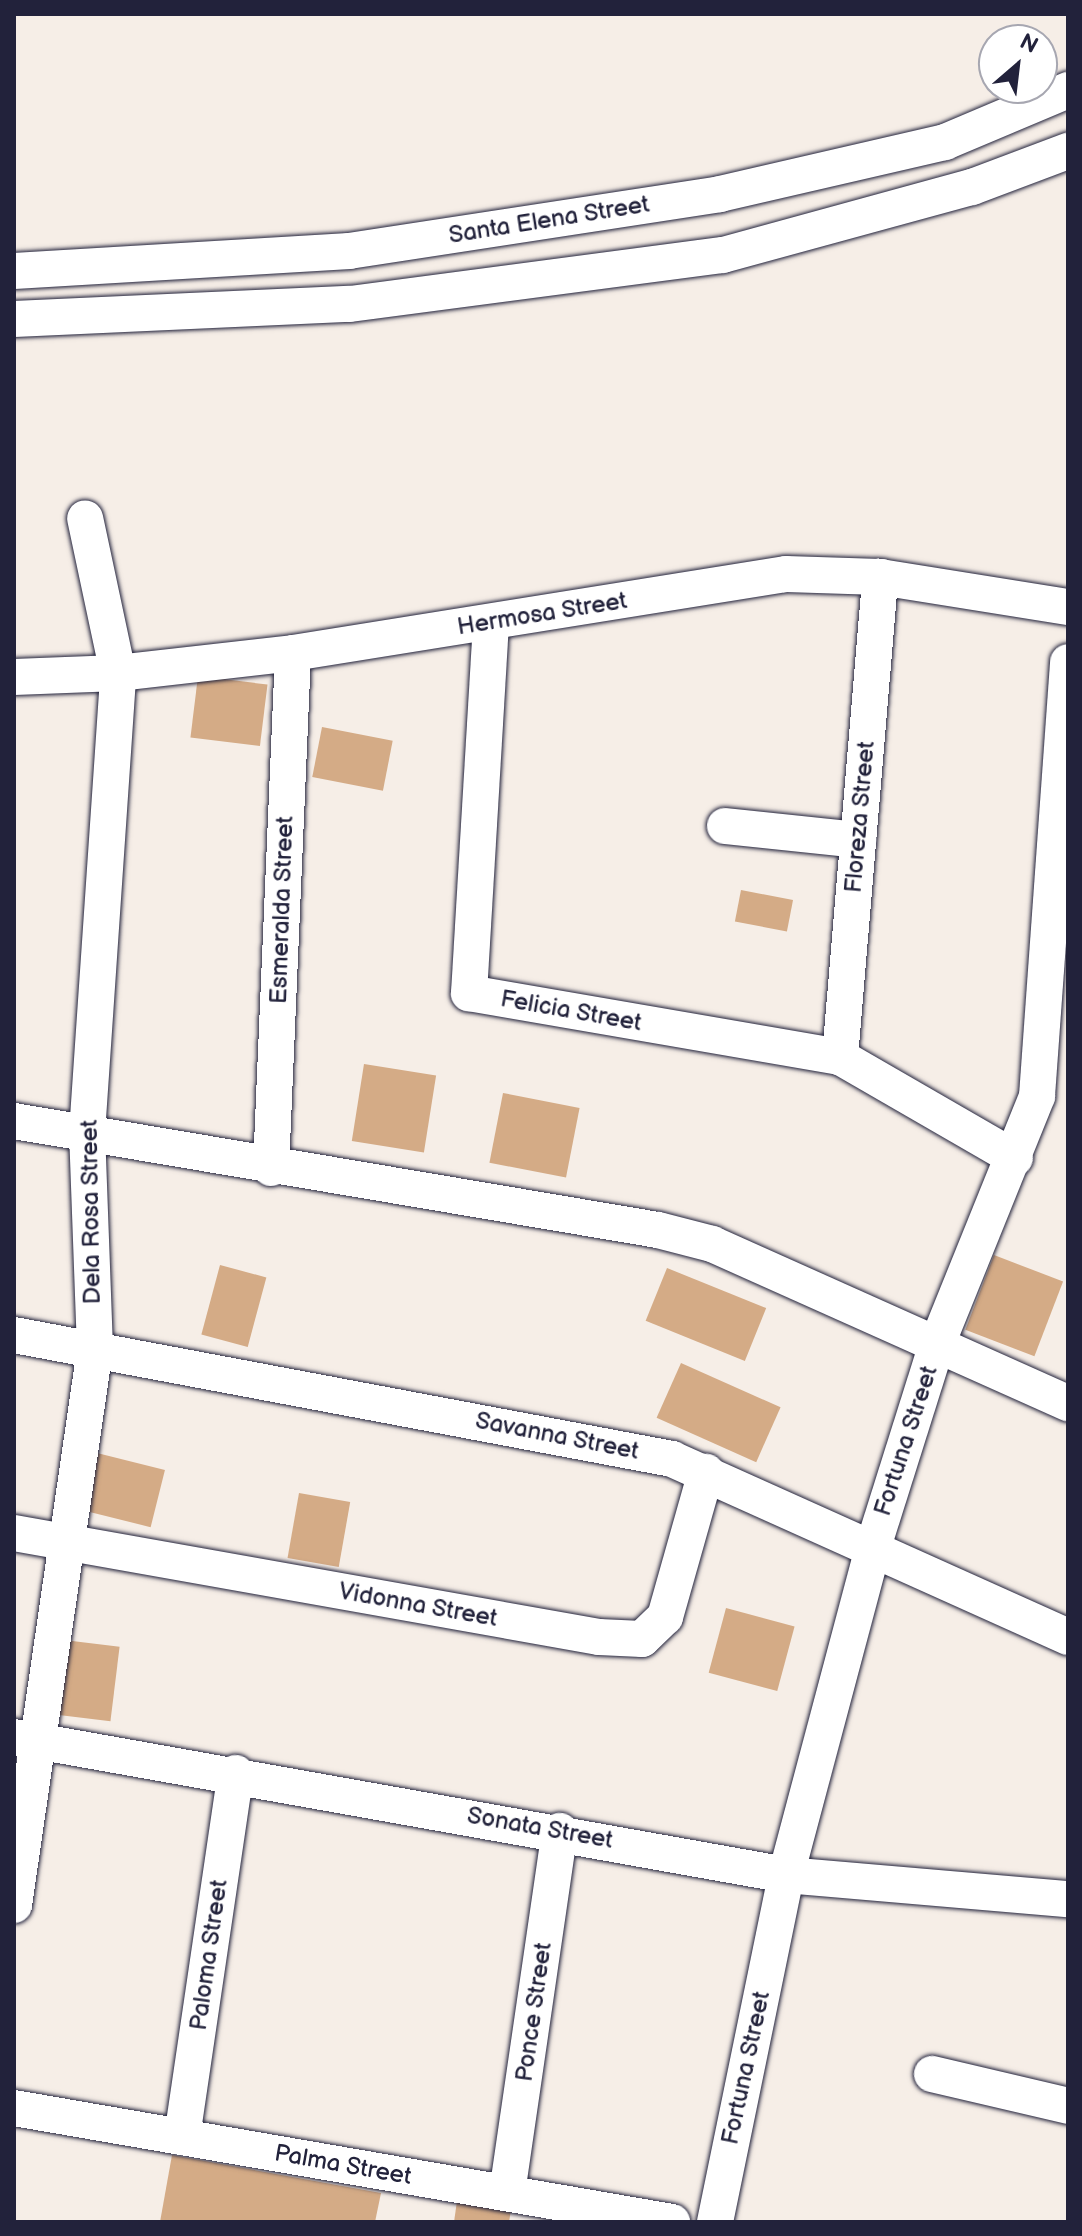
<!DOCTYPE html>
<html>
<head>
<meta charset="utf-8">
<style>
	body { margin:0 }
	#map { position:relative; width:1082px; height:2236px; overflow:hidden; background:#f6eee7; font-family:"Balsamiq Sans",sans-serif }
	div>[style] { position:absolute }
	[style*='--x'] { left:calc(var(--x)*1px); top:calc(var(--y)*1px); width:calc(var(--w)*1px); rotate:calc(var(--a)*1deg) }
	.building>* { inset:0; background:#d4ab86; transform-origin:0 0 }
	.roads { filter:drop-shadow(0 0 2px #22223b) drop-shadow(0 0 2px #22223b) }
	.minor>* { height:36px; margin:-18px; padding:0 18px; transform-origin:18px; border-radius:18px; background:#fff }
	span { translate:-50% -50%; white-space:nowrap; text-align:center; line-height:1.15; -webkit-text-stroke:8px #fff; paint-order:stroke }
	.street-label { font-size:24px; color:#22223b }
	.frame { position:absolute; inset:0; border:16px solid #22223b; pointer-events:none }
	.north { position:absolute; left:978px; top:24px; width:80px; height:80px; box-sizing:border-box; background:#fff; border:2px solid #a7a7b1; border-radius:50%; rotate:28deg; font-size:22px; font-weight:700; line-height:32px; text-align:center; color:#22223b }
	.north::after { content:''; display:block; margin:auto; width:28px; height:36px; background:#22223b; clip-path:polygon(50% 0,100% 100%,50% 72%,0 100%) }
</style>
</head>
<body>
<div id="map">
	<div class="building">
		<div style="left:198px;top:676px;width:70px;height:62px;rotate:7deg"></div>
		<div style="left:322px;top:727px;width:72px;height:51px;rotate:11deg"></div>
		<div style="left:741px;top:890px;width:53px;height:32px;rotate:11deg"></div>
		<div style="left:364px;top:1064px;width:73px;height:78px;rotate:9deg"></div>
		<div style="left:503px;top:1093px;width:78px;height:71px;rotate:11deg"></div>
		<div style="left:994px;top:1255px;width:74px;height:80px;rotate:21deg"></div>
		<div style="left:220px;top:1265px;width:48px;height:72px;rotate:15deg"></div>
		<div style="left:667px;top:1268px;width:107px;height:57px;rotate:22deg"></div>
		<div style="left:681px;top:1363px;width:109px;height:60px;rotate:24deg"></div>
		<div style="left:97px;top:1453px;width:70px;height:59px;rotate:14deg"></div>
		<div style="left:299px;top:1493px;width:52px;height:66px;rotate:10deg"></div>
		<div style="left:726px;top:1608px;width:71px;height:67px;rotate:15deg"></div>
		<div style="left:64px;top:1640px;width:56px;height:75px;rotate:7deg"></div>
		<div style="clip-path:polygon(172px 2155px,381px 2193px,375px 2222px,160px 2222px)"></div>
		<div style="clip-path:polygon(457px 2201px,511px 2210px,509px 2222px,454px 2222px)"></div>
	</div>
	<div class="roads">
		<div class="minor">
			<div style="--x:14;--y:271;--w:336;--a:-3.4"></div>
			<div style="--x:349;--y:251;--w:375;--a:-8.7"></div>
			<div style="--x:720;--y:194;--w:231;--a:-13"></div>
			<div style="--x:945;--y:142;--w:134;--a:-22.9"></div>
			<div style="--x:14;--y:319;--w:336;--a:-2.6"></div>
			<div style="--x:350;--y:304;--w:376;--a:-7.5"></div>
			<div style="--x:723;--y:255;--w:258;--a:-15.3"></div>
			<div style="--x:972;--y:187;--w:103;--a:-20.6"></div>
			<div style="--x:491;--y:623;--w:371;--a:93.4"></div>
			<div style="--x:469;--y:993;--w:376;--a:9.8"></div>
			<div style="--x:840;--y:1057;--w:202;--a:30"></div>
			<div style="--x:14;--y:677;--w:104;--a:-2.2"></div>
			<div style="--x:118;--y:673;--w:176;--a:-6.5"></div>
			<div style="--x:293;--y:653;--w:499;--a:-9.1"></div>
			<div style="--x:786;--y:574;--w:94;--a:1.8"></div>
			<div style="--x:880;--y:577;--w:190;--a:9.1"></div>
			<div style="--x:725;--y:826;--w:134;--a:6"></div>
			<div style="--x:840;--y:1057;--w:482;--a:-85.2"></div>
			<div style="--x:14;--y:1121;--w:653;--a:9.61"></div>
			<div style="--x:658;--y:1230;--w:56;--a:14.5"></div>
			<div style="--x:712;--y:1244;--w:390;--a:24.1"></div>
			<div style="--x:271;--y:1168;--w:515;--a:-87.55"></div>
			<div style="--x:14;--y:1335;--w:670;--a:10.67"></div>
			<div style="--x:672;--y:1459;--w:434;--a:24.2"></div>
			<div style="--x:14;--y:1533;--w:594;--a:10.08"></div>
			<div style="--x:599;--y:1637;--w:43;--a:2.7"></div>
			<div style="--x:642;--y:1639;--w:32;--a:-44"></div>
			<div style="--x:665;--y:1617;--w:151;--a:-74.2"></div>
			<div style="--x:14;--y:1737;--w:784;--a:10.13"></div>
			<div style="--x:786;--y:1875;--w:283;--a:4.9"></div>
			<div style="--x:14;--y:1905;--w:562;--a:-81.71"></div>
			<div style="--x:95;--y:1349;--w:216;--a:-92.1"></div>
			<div style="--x:87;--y:1133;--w:461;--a:-86.1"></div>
			<div style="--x:118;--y:673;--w:158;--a:-102"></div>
			<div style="--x:932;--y:2074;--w:140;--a:13.2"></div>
			<div style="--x:14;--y:2108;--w:668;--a:9.83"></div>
			<div style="--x:182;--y:2137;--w:368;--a:-81.6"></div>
			<div style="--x:507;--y:2193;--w:366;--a:-81.7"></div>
			<div style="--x:715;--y:2222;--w:354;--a:-78.4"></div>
			<div style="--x:786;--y:1875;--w:339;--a:-75.1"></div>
			<div style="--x:873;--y:1547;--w:213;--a:-72.5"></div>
			<div style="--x:937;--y:1344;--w:267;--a:-68"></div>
			<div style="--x:1037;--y:1096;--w:435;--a:-85.9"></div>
		</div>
	</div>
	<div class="street-label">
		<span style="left:549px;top:220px;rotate:-9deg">Santa Elena Street</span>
		<span style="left:542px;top:614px;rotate:-9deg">Hermosa Street</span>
		<span style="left:860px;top:817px;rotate:-85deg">Floreza Street</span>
		<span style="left:282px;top:910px;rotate:-88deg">Esmeralda Street</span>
		<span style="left:571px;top:1011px;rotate:10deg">Felicia Street</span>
		<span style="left:91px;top:1212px;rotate:-91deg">Dela Rosa Street</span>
		<span style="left:557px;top:1436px;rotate:11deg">Savanna Street</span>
		<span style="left:906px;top:1441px;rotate:-72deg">Fortuna Street</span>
		<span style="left:418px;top:1605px;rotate:10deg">Vidonna Street</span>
		<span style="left:540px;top:1828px;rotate:10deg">Sonata Street</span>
		<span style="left:209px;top:1955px;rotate:-82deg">Paloma Street</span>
		<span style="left:534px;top:2012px;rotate:-82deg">Ponce Street</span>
		<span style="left:746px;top:2068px;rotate:-78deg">Fortuna Street</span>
		<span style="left:343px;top:2165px;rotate:10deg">Palma Street</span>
	</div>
	<div class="frame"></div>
	<div class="north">N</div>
</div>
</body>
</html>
